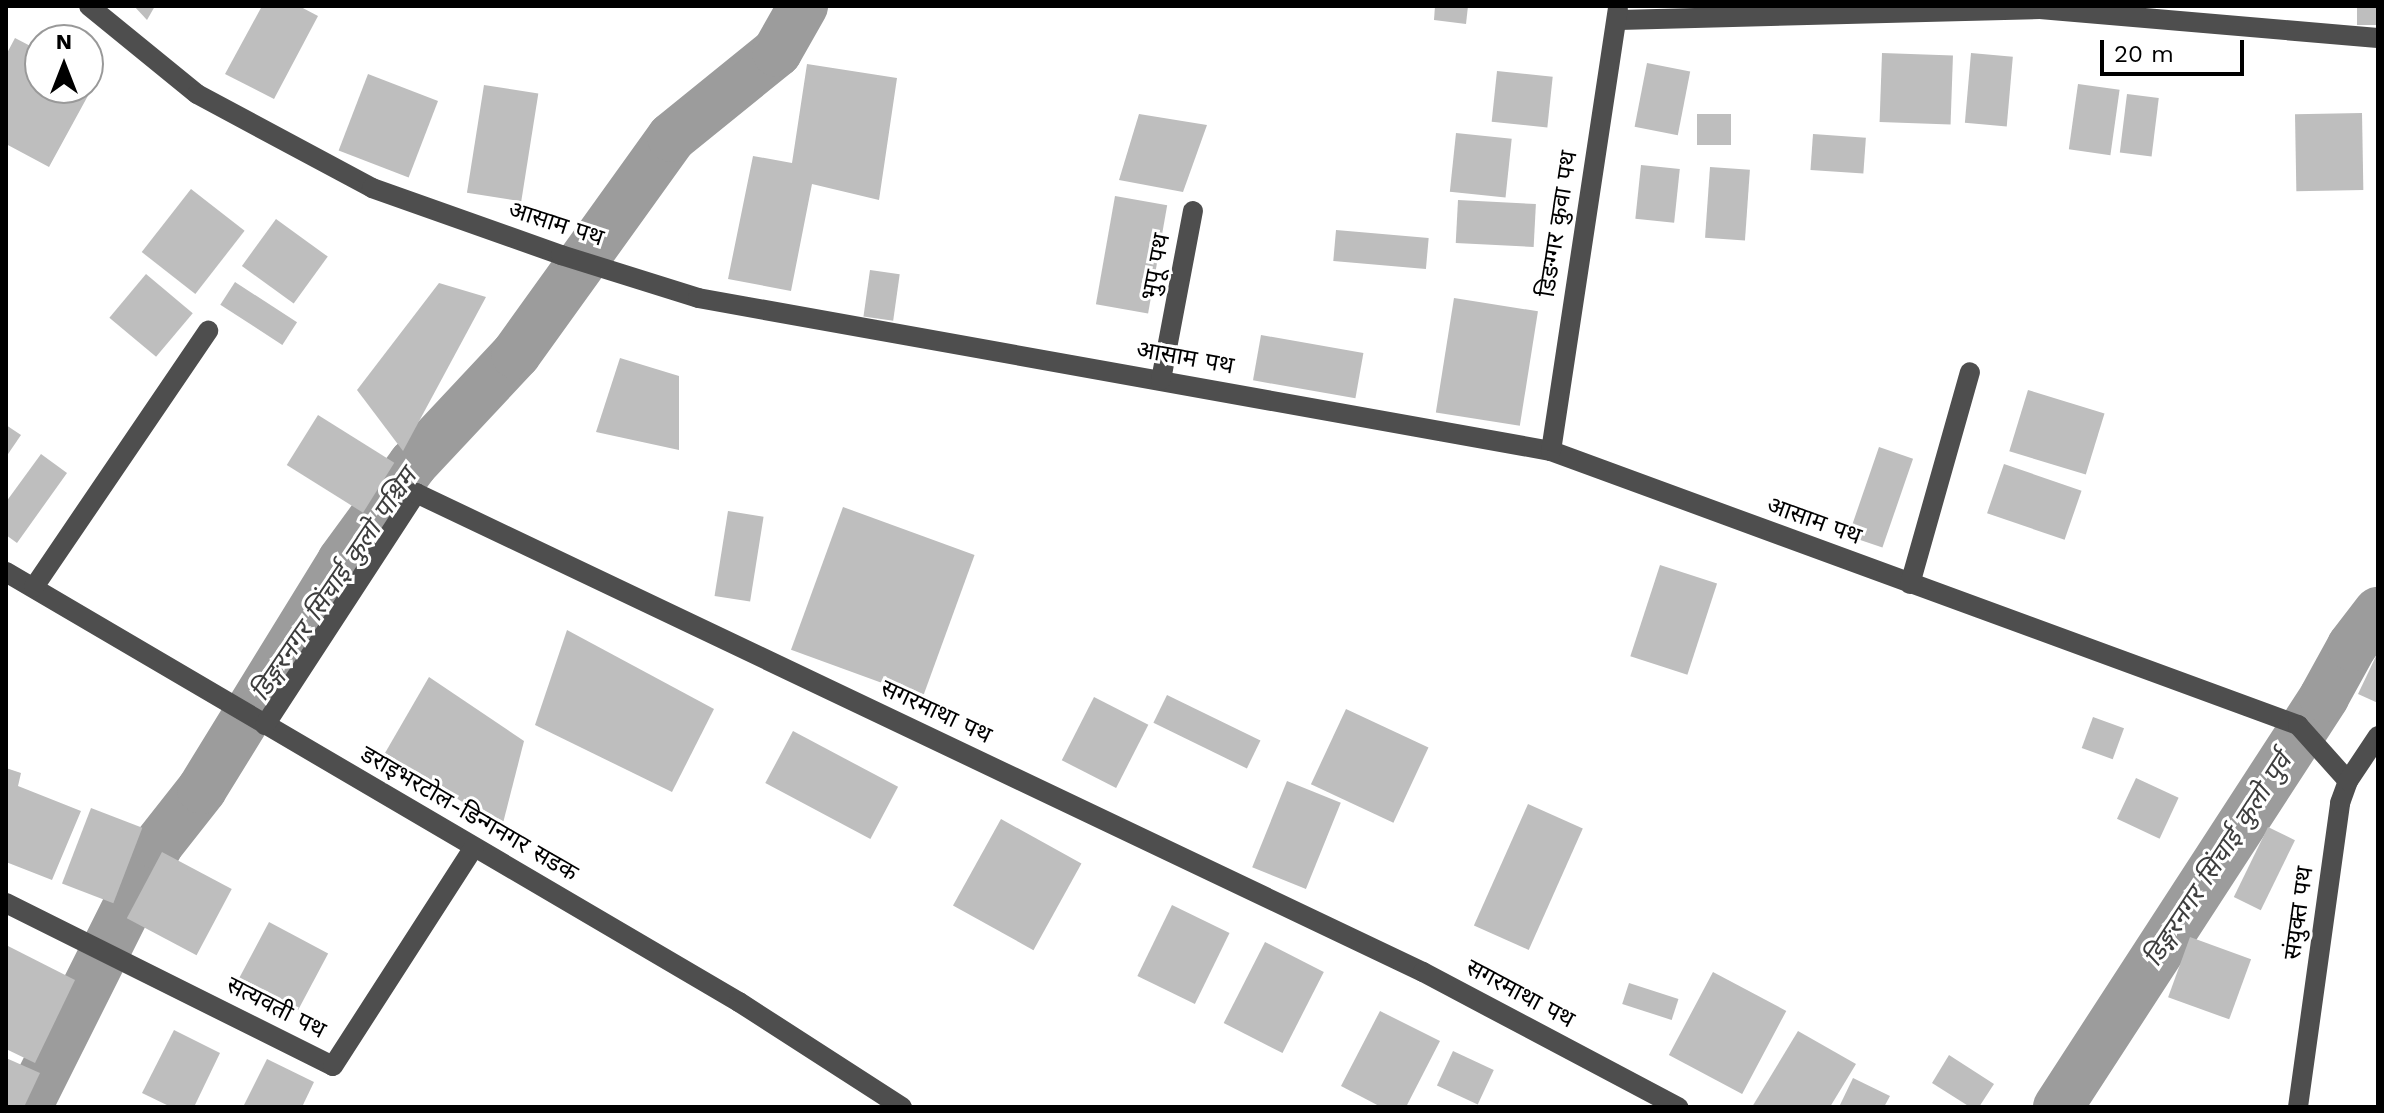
<!DOCTYPE html>
<html>
<head>
<meta charset="utf-8">
<style>
	body { margin:0 }
	#map { position:relative; width:2384px; height:1113px; overflow:hidden; background:#fff; font-family:"Work Sans","Noto Sans Devanagari",sans-serif }
	div>[style] { position:absolute }
	[style*='--x'] { left:calc(var(--x)*1px); top:calc(var(--y)*1px); width:calc(var(--w)*1px); rotate:calc(var(--a)*1deg) }
	.canal>* { height:50px; margin:-25px; padding:0 25px; transform-origin:25px; border-radius:25px; background:#9c9c9c }
	.building>* { inset:0; background:#bebebe; transform-origin:0 0 }
	.minor>* { height:20px; margin:-10px; padding:0 10px; transform-origin:10px; border-radius:10px; background:#4e4e4e }
	span { translate:-50% -50%; white-space:nowrap; text-align:center; line-height:1.15; -webkit-text-stroke:6px #fff; paint-order:stroke }
	.street-label { font-size:24px; color:#000 }
	.water-label { font-size:26px; color:#3d3d3d; font-style:italic }
	.frame { position:absolute; inset:0; border:8px solid #000; pointer-events:none }
	.north { position:absolute; left:24px; top:24px; width:80px; height:80px; box-sizing:border-box; background:#fff; border:2px solid #999; border-radius:50%; rotate:0deg; font-size:22px; font-weight:700; line-height:32px; text-align:center; color:#000 }
	.north::after { content:''; display:block; margin:auto; width:28px; height:36px; background:#000; clip-path:polygon(50% 0,100% 100%,50% 72%,0 100%) }
	.scale { position:absolute; left:2100px; top:40px; width:144px; height:36px; box-sizing:border-box; border:4px solid #000; border-top:0; padding-left:10px; font-size:24px; line-height:28px; white-space:nowrap; color:#000; -webkit-text-stroke:6px #fff; paint-order:stroke }
</style>
</head>
<body>
<div id="map">
	<div class="canal">
		<div style="--x:27;--y:1107;--w:293;--a:-63.4"></div>
		<div style="--x:158;--y:845;--w:71;--a:-51.8"></div>
		<div style="--x:202;--y:789;--w:268;--a:-58.4"></div>
		<div style="--x:342;--y:561;--w:120;--a:-53.8"></div>
		<div style="--x:413;--y:464;--w:151;--a:-46.9"></div>
		<div style="--x:516;--y:354;--w:267;--a:-54.3"></div>
		<div style="--x:672;--y:137;--w:135;--a:-39"></div>
		<div style="--x:777;--y:52;--w:53;--a:-60.5"></div>
		<div style="--x:2058;--y:1107;--w:489;--a:-57"></div>
		<div style="--x:2324;--y:697;--w:58;--a:-61.2"></div>
		<div style="--x:2352;--y:646;--w:43;--a:-52.6"></div>
	</div>
	<div class="building">
		<div style="clip-path:polygon(134px 6px,155px 6px,147px 20px)"></div>
		<div style="clip-path:polygon(262px 6px,299px 6px,318px 16px,274px 99px,225px 74px)"></div>
		<div style="clip-path:polygon(1435px 6px,1468px 6px,1466px 24px,1434px 20px)"></div>
		<div style="left:2357px;top:6px;width:21px;height:19px"></div>
		<div style="clip-path:polygon(15px 38px,40px 51px,40px 88px,88px 88px,88px 77px,96px 81px,49px 167px,6px 144px,6px 55px)"></div>
		<div style="left:1882px;top:53px;width:71px;height:69px;rotate:2deg"></div>
		<div style="left:1971px;top:53px;width:42px;height:70px;rotate:5deg"></div>
		<div style="left:1647px;top:63px;width:44px;height:65px;rotate:11deg"></div>
		<div style="clip-path:polygon(807px 64px,897px 78px,879px 200px,812px 184px,791px 291px,728px 279px,753px 156px,792px 163px)"></div>
		<div style="left:1497px;top:71px;width:56px;height:51px;rotate:6deg"></div>
		<div style="left:368px;top:74px;width:75px;height:82px;rotate:21deg"></div>
		<div style="left:2078px;top:84px;width:42px;height:66px;rotate:8deg"></div>
		<div style="left:484px;top:85px;width:55px;height:109px;rotate:9deg"></div>
		<div style="left:2127px;top:94px;width:32px;height:59px;rotate:7deg"></div>
		<div style="left:2362px;top:113px;width:77px;height:67px;rotate:89deg"></div>
		<div style="clip-path:polygon(1139px 114px,1207px 125px,1183px 192px,1119px 180px)"></div>
		<div style="left:1697px;top:114px;width:34px;height:31px"></div>
		<div style="left:1456px;top:133px;width:56px;height:59px;rotate:6deg"></div>
		<div style="left:1813px;top:134px;width:53px;height:36px;rotate:4deg"></div>
		<div style="left:1641px;top:165px;width:39px;height:54px;rotate:6deg"></div>
		<div style="left:1710px;top:167px;width:40px;height:71px;rotate:4deg"></div>
		<div style="left:191px;top:189px;width:68px;height:80px;rotate:38deg"></div>
		<div style="left:1115px;top:196px;width:53px;height:110px;rotate:10deg"></div>
		<div style="left:1458px;top:200px;width:78px;height:43px;rotate:3deg"></div>
		<div style="left:276px;top:219px;width:64px;height:58px;rotate:36deg"></div>
		<div style="left:1336px;top:230px;width:93px;height:31px;rotate:5deg"></div>
		<div style="left:870px;top:270px;width:30px;height:47px;rotate:8deg"></div>
		<div style="left:146px;top:274px;width:61px;height:57px;rotate:40deg"></div>
		<div style="left:235px;top:282px;width:74px;height:27px;rotate:33deg"></div>
		<div style="clip-path:polygon(439px 283px,486px 297px,403px 451px,357px 390px)"></div>
		<div style="left:1454px;top:298px;width:85px;height:116px;rotate:9deg"></div>
		<div style="left:1261px;top:335px;width:104px;height:46px;rotate:10deg"></div>
		<div style="clip-path:polygon(620px 358px,679px 376px,679px 450px,596px 432px)"></div>
		<div style="left:2028px;top:390px;width:80px;height:64px;rotate:17deg"></div>
		<div style="left:318px;top:415px;width:90px;height:59px;rotate:32deg"></div>
		<div style="clip-path:polygon(6px 425px,21px 435px,6px 457px)"></div>
		<div style="left:1879px;top:447px;width:36px;height:94px;rotate:19deg"></div>
		<div style="clip-path:polygon(41px 454px,67px 473px,17px 543px,6px 535px,6px 502px)"></div>
		<div style="left:2004px;top:464px;width:82px;height:52px;rotate:19deg"></div>
		<div style="left:843px;top:507px;width:140px;height:152px;rotate:20deg"></div>
		<div style="left:728px;top:511px;width:36px;height:86px;rotate:9deg"></div>
		<div style="left:1660px;top:565px;width:60px;height:96px;rotate:18deg"></div>
		<div style="clip-path:polygon(567px 630px,714px 709px,672px 792px,535px 725px)"></div>
		<div style="clip-path:polygon(2378px 652px,2378px 703px,2358px 694px)"></div>
		<div style="clip-path:polygon(429px 677px,524px 741px,502px 827px,385px 753px)"></div>
		<div style="left:1167px;top:695px;width:104px;height:31px;rotate:26deg"></div>
		<div style="left:1094px;top:697px;width:61px;height:71px;rotate:27deg"></div>
		<div style="left:1346px;top:709px;width:91px;height:83px;rotate:25deg"></div>
		<div style="left:2093px;top:717px;width:33px;height:33px;rotate:20deg"></div>
		<div style="left:793px;top:731px;width:119px;height:59px;rotate:28deg"></div>
		<div style="clip-path:polygon(6px 768px,21px 773px,18px 786px,81px 811px,52px 880px,6px 862px)"></div>
		<div style="left:2136px;top:778px;width:47px;height:45px;rotate:25deg"></div>
		<div style="left:1287px;top:781px;width:58px;height:93px;rotate:22deg"></div>
		<div style="left:1528px;top:804px;width:60px;height:133px;rotate:24deg"></div>
		<div style="left:91px;top:808px;width:55px;height:81px;rotate:21deg"></div>
		<div style="left:1001px;top:819px;width:92px;height:99px;rotate:29deg"></div>
		<div style="left:2268px;top:827px;width:30px;height:78px;rotate:26deg"></div>
		<div style="left:162px;top:852px;width:79px;height:75px;rotate:28deg"></div>
		<div style="left:1172px;top:905px;width:64px;height:79px;rotate:26deg"></div>
		<div style="left:269px;top:922px;width:67px;height:64px;rotate:28deg"></div>
		<div style="left:2190px;top:937px;width:65px;height:64px;rotate:20deg"></div>
		<div style="left:1265px;top:942px;width:66px;height:91px;rotate:27deg"></div>
		<div style="clip-path:polygon(6px 945px,75px 980px,35px 1063px,6px 1049px)"></div>
		<div style="left:1713px;top:972px;width:83px;height:94px;rotate:28deg"></div>
		<div style="left:1629px;top:983px;width:52px;height:22px;rotate:18deg"></div>
		<div style="clip-path:polygon(1380px 1011px,1440px 1041px,1406px 1107px,1381px 1107px,1341px 1086px)"></div>
		<div style="clip-path:polygon(174px 1030px,220px 1053px,194px 1107px,171px 1107px,142px 1093px)"></div>
		<div style="clip-path:polygon(1798px 1031px,1856px 1064px,1830px 1107px,1752px 1107px)"></div>
		<div style="left:1453px;top:1051px;width:45px;height:38px;rotate:25deg"></div>
		<div style="clip-path:polygon(1949px 1055px,1994px 1084px,1979px 1107px,1970px 1107px,1932px 1083px)"></div>
		<div style="clip-path:polygon(6px 1058px,40px 1073px,24px 1107px,6px 1107px)"></div>
		<div style="clip-path:polygon(267px 1059px,314px 1082px,302px 1107px,243px 1107px)"></div>
		<div style="clip-path:polygon(1853px 1078px,1890px 1096px,1884px 1107px,1839px 1107px)"></div>
	</div>
	<div class="minor">
		<div style="--x:89;--y:6;--w:139;--a:39.2"></div>
		<div style="--x:197;--y:94;--w:199;--a:28.2"></div>
		<div style="--x:372;--y:188;--w:201;--a:19.5"></div>
		<div style="--x:561;--y:255;--w:144;--a:17.4"></div>
		<div style="--x:698;--y:298;--w:867;--a:10.17"></div>
		<div style="--x:1551;--y:451;--w:796;--a:20.14"></div>
		<div style="--x:2298;--y:725;--w:75;--a:48.2"></div>
		<div style="--x:1619;--y:20;--w:421;--a:-1.5"></div>
		<div style="--x:2040;--y:9;--w:339;--a:4.9"></div>
		<div style="--x:1161;--y:380;--w:172;--a:-79.3"></div>
		<div style="--x:1551;--y:451;--w:447;--a:-81.4"></div>
		<div style="--x:6;--y:572;--w:850;--a:30.4"></div>
		<div style="--x:739;--y:1002;--w:194;--a:32.8"></div>
		<div style="--x:1910;--y:584;--w:220;--a:-74.2"></div>
		<div style="--x:34;--y:587;--w:310;--a:-55.8"></div>
		<div style="--x:265;--y:725;--w:277;--a:-56.9"></div>
		<div style="--x:416;--y:493;--w:1115;--a:25.44"></div>
		<div style="--x:1423;--y:972;--w:289;--a:27.9"></div>
		<div style="--x:6;--y:903;--w:365;--a:26.5"></div>
		<div style="--x:333;--y:1066;--w:260;--a:-57.2"></div>
		<div style="--x:2298;--y:1107;--w:307;--a:-82.1"></div>
		<div style="--x:2340;--y:803;--w:23;--a:-70"></div>
		<div style="--x:2348;--y:781;--w:54;--a:-56.3"></div>
	</div>
	<div class="street-label">
		<span style="left:556px;top:224px;rotate:18deg">आसाम पथ</span>
		<span style="left:1558px;top:224px;rotate:-81deg">डिङग्गर कुवा पथ</span>
		<span style="left:1156px;top:267px;rotate:-79deg">भुपू पथ</span>
		<span style="left:1185px;top:358px;rotate:10deg">आसाम पथ</span>
		<span style="left:1814px;top:521px;rotate:20deg">आसाम पथ</span>
		<span style="left:936px;top:712px;rotate:25deg">सगरमाथा पथ</span>
		<span style="left:469px;top:814px;rotate:30deg">डराइभरटोल-डिन्गनगर सडक</span>
		<span style="left:2299px;top:913px;rotate:-82deg">संयुक्त पथ</span>
		<span style="left:1520px;top:994px;rotate:28deg">सगरमाथा पथ</span>
		<span style="left:276px;top:1008px;rotate:27deg">सत्यवती पथ</span>
	</div>
	<div class="water-label">
		<span style="left:334px;top:585px;rotate:-56deg">डिङ्गरनगर सिंचाई कुलो पश्चिम</span>
		<span style="left:2218px;top:860px;rotate:-57deg">डिङ्गरनगर सिंचाई कुलो पुर्व</span>
	</div>
	<div class="frame"></div>
	<div class="north">N</div>
	<div class="scale">20 m</div>
</div>
</body>
</html>
